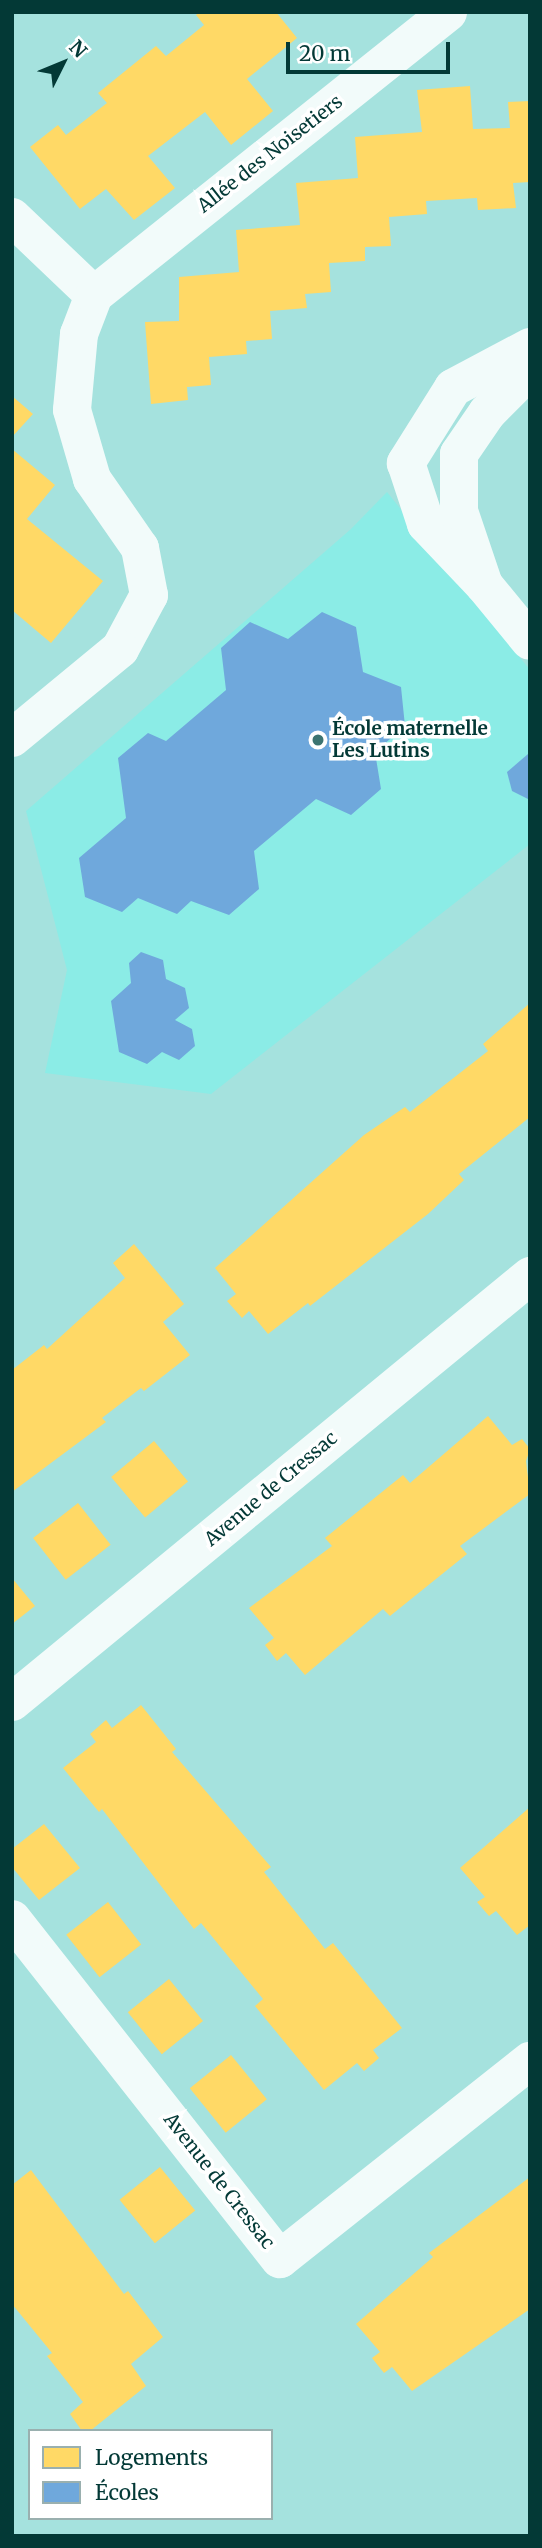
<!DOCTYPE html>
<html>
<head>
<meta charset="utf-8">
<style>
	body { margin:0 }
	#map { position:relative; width:542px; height:2548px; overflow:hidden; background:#a5e2de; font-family:Merriweather,serif }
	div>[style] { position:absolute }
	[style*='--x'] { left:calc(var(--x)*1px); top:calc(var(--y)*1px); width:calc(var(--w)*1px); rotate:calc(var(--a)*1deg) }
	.built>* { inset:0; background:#8bece6 }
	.homes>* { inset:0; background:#ffd966; transform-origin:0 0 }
	.schools>* { inset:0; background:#6fa8dc }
	.minor>* { height:38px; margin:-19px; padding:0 19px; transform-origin:19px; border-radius:19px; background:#f2fbfa }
	.dots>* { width:19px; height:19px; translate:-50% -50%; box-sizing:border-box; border:4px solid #fff; border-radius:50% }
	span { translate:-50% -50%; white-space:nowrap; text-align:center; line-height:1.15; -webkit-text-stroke:7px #fff; paint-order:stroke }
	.street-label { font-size:19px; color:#033936 }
	.poi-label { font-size:19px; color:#033936; font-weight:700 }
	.left { translate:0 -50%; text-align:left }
	.frame { position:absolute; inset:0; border:14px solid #033936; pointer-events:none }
	.legend { position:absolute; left:28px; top:2429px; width:245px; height:91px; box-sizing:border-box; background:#fff; border:2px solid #9ab0af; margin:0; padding:9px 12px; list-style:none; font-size:21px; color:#033936 }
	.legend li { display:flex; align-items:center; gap:14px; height:35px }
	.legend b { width:35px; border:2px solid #9ab0af }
	.north { position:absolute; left:28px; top:28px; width:70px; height:70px; -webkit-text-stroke:5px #fff; paint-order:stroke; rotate:47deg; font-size:19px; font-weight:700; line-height:28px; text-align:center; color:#033936 }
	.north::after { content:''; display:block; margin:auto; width:24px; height:32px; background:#033936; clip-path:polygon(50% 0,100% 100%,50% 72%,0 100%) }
	.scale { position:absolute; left:286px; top:42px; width:164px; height:32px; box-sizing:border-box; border:4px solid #033936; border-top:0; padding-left:9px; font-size:21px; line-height:24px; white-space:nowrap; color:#033936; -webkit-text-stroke:5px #fff; paint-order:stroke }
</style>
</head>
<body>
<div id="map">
	<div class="built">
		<div style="clip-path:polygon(387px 492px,530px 670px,530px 844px,211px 1094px,45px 1073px,67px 970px,26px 811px,351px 529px)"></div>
	</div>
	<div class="homes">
		<div style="clip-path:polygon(200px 12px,276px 12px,297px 38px,247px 79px,273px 111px,231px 145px,205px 112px,148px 156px,175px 188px,134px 220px,106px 189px,80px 209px,30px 147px,58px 125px,66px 135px,107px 103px,98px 93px,156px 46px,166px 56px,204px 25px,196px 15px)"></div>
		<div style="clip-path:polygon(470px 86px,473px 129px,510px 128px,508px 102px,530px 101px,530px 182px,513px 183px,516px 208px,478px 210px,477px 198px,426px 201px,427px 214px,389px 217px,391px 246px,365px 247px,365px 261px,329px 263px,331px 292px,305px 294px,307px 308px,270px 311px,272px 339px,246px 341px,247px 354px,209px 357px,211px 385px,187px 387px,188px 400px,151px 404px,145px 322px,179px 321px,179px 277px,239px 272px,236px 230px,300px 225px,296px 183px,358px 178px,355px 137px,422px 132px,417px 90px)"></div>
		<div style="clip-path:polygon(12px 396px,33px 414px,12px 437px)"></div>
		<div style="clip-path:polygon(12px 449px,55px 485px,27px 519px,103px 581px,51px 643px,12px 610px)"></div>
		<div style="clip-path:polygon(530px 1003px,530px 1117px,459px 1174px,464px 1180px,428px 1214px,310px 1306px,308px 1303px,268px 1334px,249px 1311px,242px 1318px,227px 1301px,236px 1294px,215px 1268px,364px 1135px,405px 1107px,410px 1112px,488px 1051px,483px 1044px)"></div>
		<div style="clip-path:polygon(134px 1244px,184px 1304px,163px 1322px,190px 1355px,144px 1391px,141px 1388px,102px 1418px,106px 1422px,12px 1492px,12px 1370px,44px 1345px,47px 1349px,125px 1278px,113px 1263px)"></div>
		<div style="clip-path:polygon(488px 1416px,512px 1445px,522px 1439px,530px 1449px,526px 1461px,530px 1494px,460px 1546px,467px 1554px,390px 1616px,383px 1609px,305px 1675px,286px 1653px,277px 1661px,265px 1645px,274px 1638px,249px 1608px,332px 1546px,325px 1538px,403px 1475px,410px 1483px)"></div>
		<div style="left:154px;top:1441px;width:53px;height:56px;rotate:50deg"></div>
		<div style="left:78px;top:1503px;width:53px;height:57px;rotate:52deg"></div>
		<div style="clip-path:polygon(12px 1578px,35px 1606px,12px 1624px)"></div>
		<div style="clip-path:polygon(141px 1705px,176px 1749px,172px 1752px,271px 1867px,264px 1872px,325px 1949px,333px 1943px,402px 2028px,373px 2050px,379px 2058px,364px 2071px,357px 2063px,324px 2090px,255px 2006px,263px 1999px,201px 1923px,194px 1929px,102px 1809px,99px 1812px,63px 1768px,96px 1742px,90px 1734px,106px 1720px,112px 1728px)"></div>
		<div style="clip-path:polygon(530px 1807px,530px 1925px,517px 1935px,496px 1911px,489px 1916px,477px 1902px,485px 1897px,460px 1868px)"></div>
		<div style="clip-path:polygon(44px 1824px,80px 1868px,39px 1900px,12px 1867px,12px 1849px)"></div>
		<div style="left:108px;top:1902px;width:54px;height:53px;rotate:52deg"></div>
		<div style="left:169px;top:1979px;width:54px;height:53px;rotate:51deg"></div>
		<div style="left:231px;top:2055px;width:57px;height:53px;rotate:51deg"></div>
		<div style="left:160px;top:2167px;width:56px;height:52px;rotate:51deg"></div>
		<div style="clip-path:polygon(31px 2170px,124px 2294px,128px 2291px,163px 2337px,131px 2364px,146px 2386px,90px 2431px,82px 2431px,70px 2414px,83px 2402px,47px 2356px,52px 2353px,12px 2304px,12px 2185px)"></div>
		<div style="clip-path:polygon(530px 2177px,530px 2309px,412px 2391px,392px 2367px,384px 2373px,372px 2358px,380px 2352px,356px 2324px,433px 2257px,429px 2253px)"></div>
	</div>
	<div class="schools">
		<div style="clip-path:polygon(322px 612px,356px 627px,363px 672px,401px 687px,405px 726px,375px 752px,381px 789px,351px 815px,316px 799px,254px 851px,259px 889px,229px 915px,191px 901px,177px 914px,138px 898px,122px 912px,85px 897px,79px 858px,126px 818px,118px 758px,148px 733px,166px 741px,226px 690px,221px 648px,250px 622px,288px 639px)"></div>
		<div style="clip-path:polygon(528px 754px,530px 755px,530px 800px,512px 791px,507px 772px)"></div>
		<div style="clip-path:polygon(141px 952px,163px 960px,166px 979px,185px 988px,189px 1008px,175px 1020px,192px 1029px,195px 1046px,179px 1060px,162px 1052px,147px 1064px,119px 1052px,111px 1001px,131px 983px,129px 963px)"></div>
	</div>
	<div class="minor">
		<div style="--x:12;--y:217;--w:113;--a:43.6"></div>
		<div style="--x:94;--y:295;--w:42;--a:111"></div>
		<div style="--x:79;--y:334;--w:76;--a:95.3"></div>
		<div style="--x:72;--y:410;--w:72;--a:73.8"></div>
		<div style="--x:92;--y:479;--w:84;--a:55.2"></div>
		<div style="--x:140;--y:548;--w:48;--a:79.2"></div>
		<div style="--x:149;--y:595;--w:61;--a:118.2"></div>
		<div style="--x:120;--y:649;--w:140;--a:140.5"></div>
		<div style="--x:94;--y:295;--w:453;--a:-38.6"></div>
		<div style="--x:530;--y:347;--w:87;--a:152"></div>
		<div style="--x:453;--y:388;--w:89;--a:122.1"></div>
		<div style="--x:406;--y:463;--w:64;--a:71.8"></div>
		<div style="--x:426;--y:524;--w:84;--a:46.4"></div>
		<div style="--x:484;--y:585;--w:78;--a:-108.7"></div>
		<div style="--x:459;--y:511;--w:57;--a:-90"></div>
		<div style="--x:459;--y:454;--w:50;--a:-55.7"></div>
		<div style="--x:487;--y:413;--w:61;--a:-45"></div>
		<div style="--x:484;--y:585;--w:72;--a:50.6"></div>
		<div style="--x:12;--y:1702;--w:671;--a:-39.43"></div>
		<div style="--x:12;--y:1919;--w:433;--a:51.8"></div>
		<div style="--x:280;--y:2259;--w:319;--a:-38.4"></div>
	</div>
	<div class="dots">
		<div style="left:318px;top:740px;background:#3c7471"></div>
	</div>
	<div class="street-label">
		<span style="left:270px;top:154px;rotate:-38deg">Allée des Noisetiers</span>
		<span style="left:271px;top:1489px;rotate:-40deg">Avenue de Cressac</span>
		<span style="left:219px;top:2181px;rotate:52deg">Avenue de Cressac</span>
	</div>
	<div class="poi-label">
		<span class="left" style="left:332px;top:740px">École maternelle<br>Les Lutins</span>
	</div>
	<div class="frame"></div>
	<ul class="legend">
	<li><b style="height:19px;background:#ffd966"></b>Logements</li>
	<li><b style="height:19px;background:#6fa8dc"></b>Écoles</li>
	</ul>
	<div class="north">N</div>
	<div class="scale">20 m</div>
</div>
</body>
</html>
